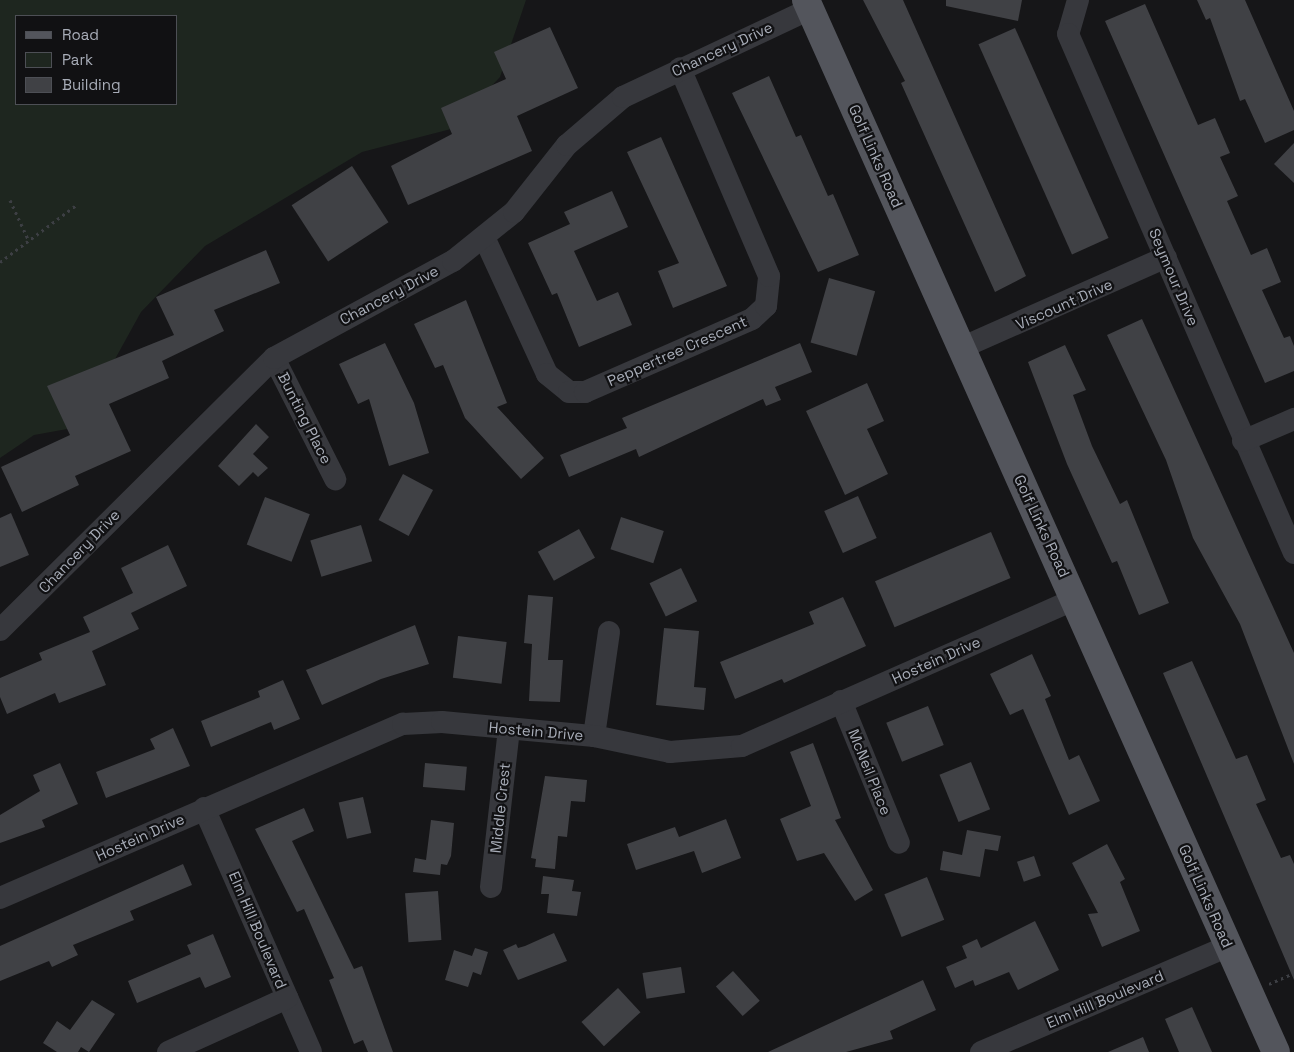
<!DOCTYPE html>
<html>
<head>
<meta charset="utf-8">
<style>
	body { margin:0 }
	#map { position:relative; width:1294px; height:1052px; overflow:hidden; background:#161618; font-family:"Space Grotesk",sans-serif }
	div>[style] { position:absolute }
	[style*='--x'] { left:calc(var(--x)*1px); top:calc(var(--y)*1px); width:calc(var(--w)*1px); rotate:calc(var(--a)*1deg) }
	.green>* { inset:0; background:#1e261f }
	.building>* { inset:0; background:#404145; transform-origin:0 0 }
	.path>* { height:3px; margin-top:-1.5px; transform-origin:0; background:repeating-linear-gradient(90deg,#3d3f44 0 2.5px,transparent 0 6.5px) }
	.minor>* { height:22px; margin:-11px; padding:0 11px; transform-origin:11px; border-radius:11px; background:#37383d }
	.major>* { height:28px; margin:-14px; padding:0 14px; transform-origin:14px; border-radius:14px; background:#53555c }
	span { translate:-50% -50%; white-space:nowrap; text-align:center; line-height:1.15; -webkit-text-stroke:4.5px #111113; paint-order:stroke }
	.street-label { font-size:15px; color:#a8adb8 }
	.legend { position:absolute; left:15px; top:15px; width:162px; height:90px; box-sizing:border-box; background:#111113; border:1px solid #4d4f55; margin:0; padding:6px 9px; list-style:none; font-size:15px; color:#a8adb8 }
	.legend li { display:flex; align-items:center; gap:10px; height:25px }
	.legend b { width:25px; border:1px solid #4d4f55 }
</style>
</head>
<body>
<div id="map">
	<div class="green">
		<div style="clip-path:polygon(evenodd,0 0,526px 0,500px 77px,451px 129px,362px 152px,205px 246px,141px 312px,93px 399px,67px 429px,34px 435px,0 458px,0 0,16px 16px,176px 16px,176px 104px,16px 104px,16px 16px)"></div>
	</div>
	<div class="building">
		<div style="clip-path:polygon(863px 0,903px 0,1026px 276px,995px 292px,901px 83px,905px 81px)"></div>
		<div style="clip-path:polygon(946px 0,1022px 0,1018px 21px,946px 6px)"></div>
		<div style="clip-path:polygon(1197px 0,1245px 0,1294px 111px,1294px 130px,1265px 143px,1245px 99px,1240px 101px,1210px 18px,1206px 20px)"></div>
		<div style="clip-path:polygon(1145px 4px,1198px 125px,1215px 118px,1230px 153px,1220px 157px,1238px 196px,1227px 201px,1251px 255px,1267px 248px,1281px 282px,1262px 290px,1284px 338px,1290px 336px,1294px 346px,1294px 371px,1265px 383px,1105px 21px)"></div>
		<div style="clip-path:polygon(550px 27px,578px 88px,517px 116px,532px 151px,408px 205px,391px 166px,452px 134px,441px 108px,506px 79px,494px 52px)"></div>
		<div style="left:1015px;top:28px;width:230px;height:40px;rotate:66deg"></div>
		<div style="clip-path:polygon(769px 76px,796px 137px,801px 135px,828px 196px,833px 194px,859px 255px,818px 272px,732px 93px)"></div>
		<div style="clip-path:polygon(661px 137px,727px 286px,673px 308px,658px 271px,679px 263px,627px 152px)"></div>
		<div style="clip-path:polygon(1294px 143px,1294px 183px,1274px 164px)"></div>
		<div style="left:352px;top:166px;width:67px;height:72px;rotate:57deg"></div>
		<div style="clip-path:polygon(612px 191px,628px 227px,574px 251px,597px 301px,618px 292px,632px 325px,579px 347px,557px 293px,552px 295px,528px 243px,570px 224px,564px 212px)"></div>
		<div style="clip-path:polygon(266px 250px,280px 283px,214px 310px,224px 331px,162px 361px,169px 378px,109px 404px,131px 451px,75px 476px,79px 485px,22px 512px,1px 467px,70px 435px,47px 386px,174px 335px,156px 297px)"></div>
		<div style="left:829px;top:278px;width:48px;height:67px;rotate:16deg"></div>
		<div style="clip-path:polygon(466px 300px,507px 403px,497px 407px,544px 458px,521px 479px,465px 418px,443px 365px,435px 368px,414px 324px)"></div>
		<div style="clip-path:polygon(1142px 319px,1294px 653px,1294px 764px,1240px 624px,1193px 538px,1166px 460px,1107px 335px)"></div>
		<div style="clip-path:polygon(385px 343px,414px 403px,429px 453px,389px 466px,369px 399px,358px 404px,339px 364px)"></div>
		<div style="clip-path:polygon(800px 343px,812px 372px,775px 387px,781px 400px,766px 406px,763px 399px,639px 457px,636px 449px,569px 477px,560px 455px,627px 428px,622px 418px)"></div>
		<div style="clip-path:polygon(1065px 345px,1086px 390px,1073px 395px,1092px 446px,1120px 504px,1127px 500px,1169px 603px,1139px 615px,1117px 561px,1112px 563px,1067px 464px,1028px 362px)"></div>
		<div style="clip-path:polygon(867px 383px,884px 421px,867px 429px,888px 474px,845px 495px,806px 411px)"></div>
		<div style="clip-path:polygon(256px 424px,269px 437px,253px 454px,268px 468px,258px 477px,253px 472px,239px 486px,218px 466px)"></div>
		<div style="left:403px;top:474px;width:34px;height:52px;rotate:28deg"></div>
		<div style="left:858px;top:496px;width:46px;height:37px;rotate:66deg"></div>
		<div style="left:265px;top:497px;width:48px;height:51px;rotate:21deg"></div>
		<div style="clip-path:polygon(11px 513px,29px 555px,0 567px,0 518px)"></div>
		<div style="left:621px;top:517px;width:45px;height:34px;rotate:18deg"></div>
		<div style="left:361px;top:525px;width:38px;height:53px;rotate:73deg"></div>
		<div style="left:579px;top:529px;width:33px;height:47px;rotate:61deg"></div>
		<div style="left:991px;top:532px;width:50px;height:126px;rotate:67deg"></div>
		<div style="clip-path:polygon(168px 545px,187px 586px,131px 613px,139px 629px,92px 651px,106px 685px,59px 703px,55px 693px,7px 714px,0 697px,0 678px,42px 660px,39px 653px,90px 632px,83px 617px,133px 593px,121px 568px)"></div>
		<div style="left:681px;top:568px;width:37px;height:35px;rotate:64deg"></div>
		<div style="clip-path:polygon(528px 595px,553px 597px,548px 660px,563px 660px,560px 702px,529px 701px,532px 644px,524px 643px)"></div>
		<div style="clip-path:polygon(843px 597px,866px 646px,784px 683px,782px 679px,735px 699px,720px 662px,814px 624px,809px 612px)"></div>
		<div style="clip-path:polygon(415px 625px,429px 664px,381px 679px,322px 705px,306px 670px)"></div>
		<div style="clip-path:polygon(664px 628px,699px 631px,694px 687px,706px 688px,704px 710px,656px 705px)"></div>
		<div style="left:458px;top:636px;width:49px;height:42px;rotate:7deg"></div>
		<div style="clip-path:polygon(1032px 654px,1051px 696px,1045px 699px,1069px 760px,1079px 755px,1100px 801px,1069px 815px,1023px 709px,1010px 715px,990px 674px)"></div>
		<div style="clip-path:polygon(1192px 661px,1236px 759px,1247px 755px,1266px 800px,1256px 804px,1281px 858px,1290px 855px,1294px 864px,1294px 980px,1163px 673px)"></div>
		<div style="clip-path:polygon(283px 680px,300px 719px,274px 730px,271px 722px,211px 747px,201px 721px,260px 697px,258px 691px)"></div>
		<div style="left:928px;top:706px;width:42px;height:45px;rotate:68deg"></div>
		<div style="clip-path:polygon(173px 728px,190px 766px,106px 798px,96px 772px,155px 749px,150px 739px)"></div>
		<div style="clip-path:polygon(813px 743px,841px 818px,835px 820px,873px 890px,855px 901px,824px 853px,797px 861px,780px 819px,811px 806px,790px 752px)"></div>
		<div style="left:971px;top:762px;width:51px;height:34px;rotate:68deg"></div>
		<div style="clip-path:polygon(60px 763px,78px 804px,42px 820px,45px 827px,0 843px,0 815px,40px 791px,33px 775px)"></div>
		<div style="left:425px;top:763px;width:42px;height:24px;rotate:5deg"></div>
		<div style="clip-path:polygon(545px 776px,587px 780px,585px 802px,571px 801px,567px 837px,558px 836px,555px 869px,535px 867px,536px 859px,531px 858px)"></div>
		<div style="left:363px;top:797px;width:37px;height:25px;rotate:77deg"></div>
		<div style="clip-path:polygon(304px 808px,314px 831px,292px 841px,354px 969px,362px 966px,393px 1052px,368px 1052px,363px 1040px,354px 1044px,329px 980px,334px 978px,304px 909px,297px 912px,255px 829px)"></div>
		<div style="clip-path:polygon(726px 819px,741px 858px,702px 873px,694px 851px,636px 870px,627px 844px,675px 827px,679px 837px)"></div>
		<div style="clip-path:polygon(431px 820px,454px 823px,451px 856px,447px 865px,441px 864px,440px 875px,413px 872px,415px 858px,426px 860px)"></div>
		<div style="clip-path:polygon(967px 830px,1001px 836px,998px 851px,985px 849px,980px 877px,940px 870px,943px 851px,962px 855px)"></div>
		<div style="clip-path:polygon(1107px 844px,1125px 879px,1120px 882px,1140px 931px,1102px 947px,1088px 914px,1098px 913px,1072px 863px)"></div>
		<div style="left:1034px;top:856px;width:21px;height:18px;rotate:71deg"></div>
		<div style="clip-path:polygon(183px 864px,192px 885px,130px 911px,134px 920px,73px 945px,78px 955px,52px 967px,49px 961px,0 981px,0 946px)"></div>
		<div style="clip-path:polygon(543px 876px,574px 880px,572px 891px,581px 892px,577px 916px,547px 913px,549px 894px,541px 894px)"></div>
		<div style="left:927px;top:877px;width:46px;height:46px;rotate:68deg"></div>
		<div style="left:438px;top:891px;width:49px;height:33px;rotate:86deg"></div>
		<div style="clip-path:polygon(1035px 921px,1059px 970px,1018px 990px,1009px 972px,975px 986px,973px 980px,955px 988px,946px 967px,967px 958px,962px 946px,977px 939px,981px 948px)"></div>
		<div style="clip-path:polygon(554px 933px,567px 961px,518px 980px,503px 950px,516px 944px,518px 948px,525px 946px)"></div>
		<div style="clip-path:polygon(213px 934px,231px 977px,205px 988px,200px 977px,137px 1003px,128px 981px,191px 954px,187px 945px)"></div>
		<div style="clip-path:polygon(475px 948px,488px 952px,481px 975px,473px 972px,468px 987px,445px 980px,454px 950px,472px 956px)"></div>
		<div style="left:681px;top:967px;width:26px;height:39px;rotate:81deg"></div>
		<div style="left:733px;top:971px;width:40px;height:23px;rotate:48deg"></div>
		<div style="clip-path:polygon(923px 980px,936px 1010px,890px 1031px,893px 1039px,846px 1052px,768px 1052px)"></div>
		<div style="left:618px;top:988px;width:33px;height:50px;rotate:47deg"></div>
		<div style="clip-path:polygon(92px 1000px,115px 1014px,89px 1052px,81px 1047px,78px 1052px,57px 1052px,43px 1043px,57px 1021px,70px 1030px)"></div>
		<div style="clip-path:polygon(1192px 1007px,1212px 1052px,1179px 1052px,1165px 1019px)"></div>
		<div style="clip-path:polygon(1143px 1037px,1149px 1052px,1108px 1052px)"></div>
	</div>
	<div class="path">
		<div style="--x:10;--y:200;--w:43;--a:65.2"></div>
		<div style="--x:0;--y:262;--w:94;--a:-36.7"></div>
		<div style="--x:1269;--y:984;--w:27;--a:-24"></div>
	</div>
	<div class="minor">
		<div style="--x:1078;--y:0;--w:35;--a:106"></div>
		<div style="--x:1068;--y:34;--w:566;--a:66.47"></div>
		<div style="--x:484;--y:237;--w:151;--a:65.3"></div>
		<div style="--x:547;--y:374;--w:28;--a:39"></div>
		<div style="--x:569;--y:392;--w:16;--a:0"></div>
		<div style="--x:585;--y:392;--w:182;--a:-23.6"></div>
		<div style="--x:752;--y:319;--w:19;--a:-43"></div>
		<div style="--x:766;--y:306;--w:30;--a:-84"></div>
		<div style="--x:769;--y:276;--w:226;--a:-113.2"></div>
		<div style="--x:961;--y:348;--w:224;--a:-23.9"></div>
		<div style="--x:274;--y:358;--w:136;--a:63.2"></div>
		<div style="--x:1243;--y:441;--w:56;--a:-23.3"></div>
		<div style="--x:0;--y:630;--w:386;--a:-44.8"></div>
		<div style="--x:274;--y:358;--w:204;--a:-28.5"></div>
		<div style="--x:453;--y:261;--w:78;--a:-38.8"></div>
		<div style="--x:514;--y:212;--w:85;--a:-51.7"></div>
		<div style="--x:567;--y:145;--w:74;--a:-40.6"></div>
		<div style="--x:623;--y:97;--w:207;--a:-25.2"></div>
		<div style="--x:841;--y:701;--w:153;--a:67.8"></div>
		<div style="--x:594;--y:736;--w:105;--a:-81.8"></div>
		<div style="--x:204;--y:808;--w:266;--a:66.3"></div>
		<div style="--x:491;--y:887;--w:159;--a:-83.5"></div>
		<div style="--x:0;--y:898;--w:439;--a:-23.4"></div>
		<div style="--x:403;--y:724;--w:39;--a:-3"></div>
		<div style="--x:442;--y:722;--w:153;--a:5.3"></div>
		<div style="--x:594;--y:736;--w:78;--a:11.9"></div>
		<div style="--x:670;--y:752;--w:72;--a:-4.8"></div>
		<div style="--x:742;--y:746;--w:364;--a:-23.8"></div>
		<div style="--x:168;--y:1052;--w:131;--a:-24.4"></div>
		<div style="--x:981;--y:1052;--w:269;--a:-23.2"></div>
	</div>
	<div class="major">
		<div style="--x:806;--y:0;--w:1152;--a:65.93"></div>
	</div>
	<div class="street-label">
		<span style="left:722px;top:49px;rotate:-25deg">Chancery Drive</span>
		<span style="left:876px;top:156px;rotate:66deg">Golf Links Road</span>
		<span style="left:1174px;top:277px;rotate:67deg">Seymour Drive</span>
		<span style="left:389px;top:295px;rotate:-28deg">Chancery Drive</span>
		<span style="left:1064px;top:304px;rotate:-24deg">Viscount Drive</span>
		<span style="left:677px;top:351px;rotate:-24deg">Peppertree Crescent</span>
		<span style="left:305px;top:418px;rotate:63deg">Bunting Place</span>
		<span style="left:1042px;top:526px;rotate:65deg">Golf Links Road</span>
		<span style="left:79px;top:551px;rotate:-46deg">Chancery Drive</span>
		<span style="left:936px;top:660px;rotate:-24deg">Hostein Drive</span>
		<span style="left:536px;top:731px;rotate:5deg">Hostein Drive</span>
		<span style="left:870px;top:772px;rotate:68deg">McNeil Place</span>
		<span style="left:500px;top:808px;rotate:-84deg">Middle Crest</span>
		<span style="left:140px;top:837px;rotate:-24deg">Hostein Drive</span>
		<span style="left:1206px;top:896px;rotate:66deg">Golf Links Road</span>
		<span style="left:258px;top:930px;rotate:67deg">Elm Hill Boulevard</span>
		<span style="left:1105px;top:999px;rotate:-23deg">Elm Hill Boulevard</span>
	</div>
	<ul class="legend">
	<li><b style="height:6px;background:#53555c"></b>Road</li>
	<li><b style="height:14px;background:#1e261f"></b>Park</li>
	<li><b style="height:14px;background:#404145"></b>Building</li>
	</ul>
</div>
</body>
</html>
